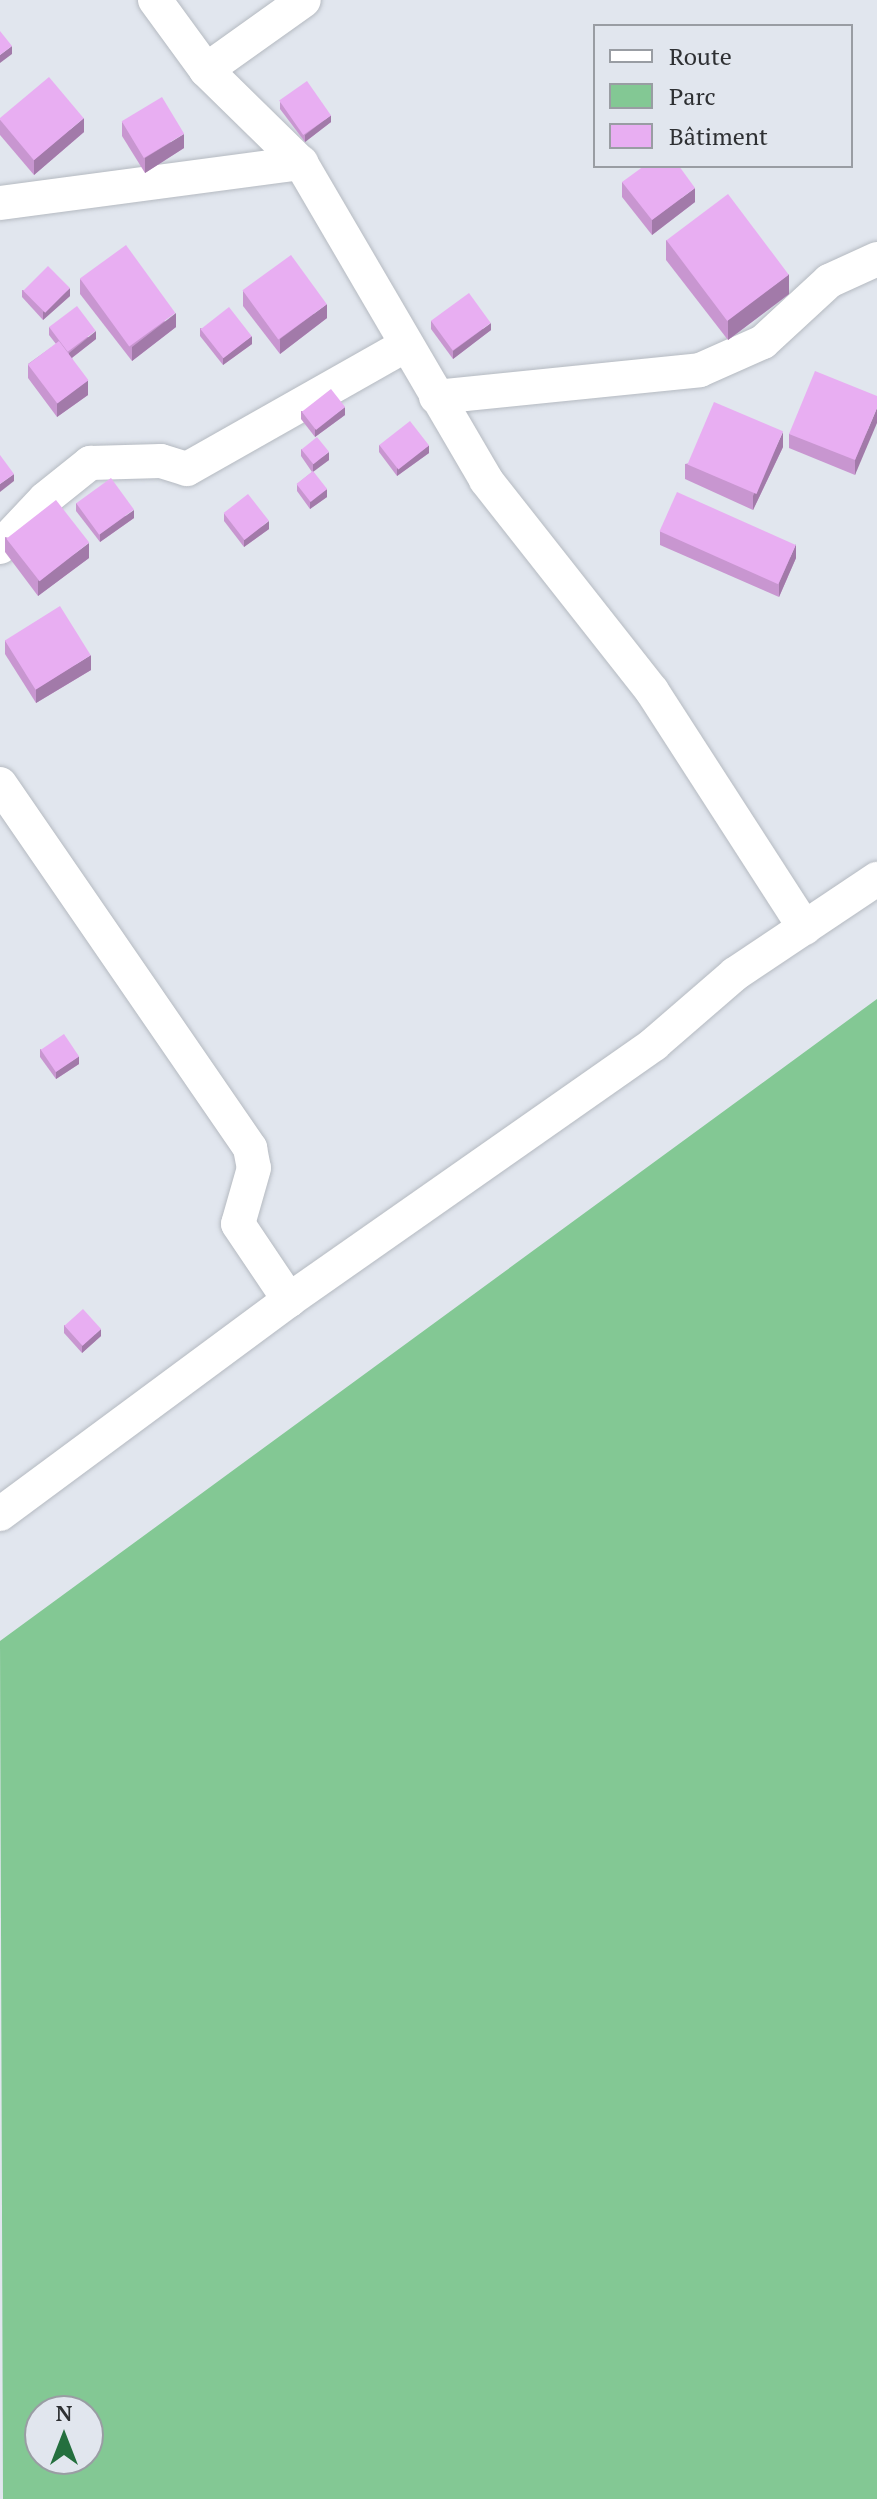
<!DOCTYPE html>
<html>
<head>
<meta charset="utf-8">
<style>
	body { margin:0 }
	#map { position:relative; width:877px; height:2499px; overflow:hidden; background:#e1e6ee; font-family:"PT Serif",serif }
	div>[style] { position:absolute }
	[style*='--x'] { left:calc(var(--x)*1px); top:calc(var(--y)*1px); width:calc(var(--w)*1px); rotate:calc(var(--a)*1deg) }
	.green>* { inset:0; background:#83c894 }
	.roads { filter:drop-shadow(0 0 2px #b5bac1) drop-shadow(0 0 2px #b5bac1) }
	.minor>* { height:34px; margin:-17px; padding:0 17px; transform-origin:17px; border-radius:17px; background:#fff }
	.wall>* { inset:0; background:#c896d0 }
	.shaded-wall>* { inset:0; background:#a27aa9 }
	.building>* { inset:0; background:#e8aef2; transform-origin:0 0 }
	span { translate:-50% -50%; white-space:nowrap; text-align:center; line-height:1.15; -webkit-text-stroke:7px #e1e6ee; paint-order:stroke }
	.legend { position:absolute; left:593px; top:24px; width:260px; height:144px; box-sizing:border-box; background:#e1e6ee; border:2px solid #999da3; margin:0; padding:10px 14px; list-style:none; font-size:24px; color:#2e3033 }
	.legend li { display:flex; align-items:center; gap:16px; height:40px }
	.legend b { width:40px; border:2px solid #999da3 }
	.north { position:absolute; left:24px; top:2395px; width:80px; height:80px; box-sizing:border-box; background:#e1e6ee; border:2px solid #999da3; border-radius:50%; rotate:0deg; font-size:22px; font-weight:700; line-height:32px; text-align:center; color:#2e3033 }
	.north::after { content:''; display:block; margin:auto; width:28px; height:36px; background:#246f3e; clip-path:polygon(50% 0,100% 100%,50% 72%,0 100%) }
</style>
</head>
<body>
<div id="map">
	<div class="green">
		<div style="clip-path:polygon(evenodd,877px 999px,877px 2499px,3px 2499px,0 1641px,877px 999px,40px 2411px,88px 2411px,88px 2459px,40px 2459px,40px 2411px)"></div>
	</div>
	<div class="roads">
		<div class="minor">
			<div style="--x:155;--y:0;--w:87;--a:53.9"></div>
			<div style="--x:206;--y:70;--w:133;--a:44.4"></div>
			<div style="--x:301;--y:163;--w:367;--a:59.7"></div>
			<div style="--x:486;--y:480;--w:268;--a:51.8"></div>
			<div style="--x:652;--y:691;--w:282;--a:57.2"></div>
			<div style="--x:206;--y:70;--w:120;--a:-35.5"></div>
			<div style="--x:0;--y:203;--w:304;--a:-7.6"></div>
			<div style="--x:436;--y:397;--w:265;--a:-5.8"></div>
			<div style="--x:700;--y:370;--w:69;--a:-24"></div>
			<div style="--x:763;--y:342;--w:90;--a:-42.7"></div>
			<div style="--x:829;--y:281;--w:53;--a:-24.6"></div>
			<div style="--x:0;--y:547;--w:66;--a:-46.8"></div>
			<div style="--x:45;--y:499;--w:58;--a:-38.7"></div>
			<div style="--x:90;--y:463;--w:71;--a:-1.6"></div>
			<div style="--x:161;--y:461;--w:27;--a:17"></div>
			<div style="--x:187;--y:469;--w:249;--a:-29.5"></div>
			<div style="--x:0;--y:784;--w:442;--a:55.5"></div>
			<div style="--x:250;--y:1148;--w:20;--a:79"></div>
			<div style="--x:254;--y:1168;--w:58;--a:105.9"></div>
			<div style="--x:238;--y:1224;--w:92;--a:56.1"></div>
			<div style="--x:0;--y:1514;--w:360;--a:-36.5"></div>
			<div style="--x:289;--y:1300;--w:446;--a:-35"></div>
			<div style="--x:654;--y:1044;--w:107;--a:-40.8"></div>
			<div style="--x:735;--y:974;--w:171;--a:-33.8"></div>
		</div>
	</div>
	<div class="wall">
		<div style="clip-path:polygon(280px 102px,331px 122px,305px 142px,280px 109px)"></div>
		<div style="clip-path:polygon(0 119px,84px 132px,34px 175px,0 135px)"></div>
		<div style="clip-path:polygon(122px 122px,184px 148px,145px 173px,122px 136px)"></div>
		<div style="clip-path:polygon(622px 182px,695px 202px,652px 235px,622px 197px)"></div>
		<div style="clip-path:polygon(666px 240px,789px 294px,728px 340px,666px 260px)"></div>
		<div style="clip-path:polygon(80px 279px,176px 327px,132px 361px,80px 294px)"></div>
		<div style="clip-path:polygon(22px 290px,70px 296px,43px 320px,22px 297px)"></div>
		<div style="clip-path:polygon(243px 291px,327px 318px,280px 354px,243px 306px)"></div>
		<div style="clip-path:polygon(431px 321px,491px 330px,453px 359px,431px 329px)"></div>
		<div style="clip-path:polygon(49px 327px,96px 339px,72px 358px,88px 395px,57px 417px,28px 378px,28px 364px,56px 344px,49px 335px)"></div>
		<div style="clip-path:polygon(200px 328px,252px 344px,223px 365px,200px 336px)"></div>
		<div style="clip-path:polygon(877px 396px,855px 475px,789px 448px,789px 434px)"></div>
		<div style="clip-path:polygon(301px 411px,345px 415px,315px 437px,301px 419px)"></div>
		<div style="clip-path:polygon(379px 445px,429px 453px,397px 476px,379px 452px)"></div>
		<div style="clip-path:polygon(783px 447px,753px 510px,685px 479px,685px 464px)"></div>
		<div style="clip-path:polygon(301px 449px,329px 460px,313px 471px,327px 497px,310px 509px,297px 491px,297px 484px,312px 472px,301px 456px)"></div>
		<div style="clip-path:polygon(76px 503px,134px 518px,100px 542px,76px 511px)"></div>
		<div style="clip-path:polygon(224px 513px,269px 529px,244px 547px,224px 521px)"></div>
		<div style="clip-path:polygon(660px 531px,796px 558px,779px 597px,660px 545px)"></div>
		<div style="clip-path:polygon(5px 537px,89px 558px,38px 596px,5px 552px)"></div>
		<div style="clip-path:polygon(5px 640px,91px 670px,36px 703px,5px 654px)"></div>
		<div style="clip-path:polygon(40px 1049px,79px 1064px,56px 1079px,40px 1057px)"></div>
		<div style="clip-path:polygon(64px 1325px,101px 1336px,82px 1353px,64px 1333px)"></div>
	</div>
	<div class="shaded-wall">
		<div style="clip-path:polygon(12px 46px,12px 54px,0 63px,0 55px)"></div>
		<div style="clip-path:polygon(331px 115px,331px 122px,305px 142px,305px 135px)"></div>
		<div style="clip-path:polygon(84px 118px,84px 132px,34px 175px,34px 160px)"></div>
		<div style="clip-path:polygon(184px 134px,184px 148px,145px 173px,145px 158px)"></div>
		<div style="clip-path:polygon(695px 188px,695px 202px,652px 235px,652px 220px)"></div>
		<div style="clip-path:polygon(789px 274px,789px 294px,728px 340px,728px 320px)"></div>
		<div style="clip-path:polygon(70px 288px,70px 296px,43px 320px,43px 312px)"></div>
		<div style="clip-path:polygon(327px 304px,327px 318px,280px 354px,280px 339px)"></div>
		<div style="clip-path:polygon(176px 313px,176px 327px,132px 361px,132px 347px)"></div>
		<div style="clip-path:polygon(491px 323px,491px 330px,453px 359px,453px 351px)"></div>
		<div style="clip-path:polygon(96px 331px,96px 339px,69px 360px,69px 353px)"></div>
		<div style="clip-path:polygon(252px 336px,252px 344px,223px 365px,223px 357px)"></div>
		<div style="clip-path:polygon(88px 380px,88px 395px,57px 417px,57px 403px)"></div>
		<div style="clip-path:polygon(345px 407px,345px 415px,315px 437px,315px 429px)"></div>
		<div style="clip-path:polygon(877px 408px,877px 423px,855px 475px,855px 460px)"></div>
		<div style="clip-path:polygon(783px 432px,783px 447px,753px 510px,753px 496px)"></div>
		<div style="clip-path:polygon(429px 445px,429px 453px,397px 476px,397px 468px)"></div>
		<div style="clip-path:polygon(329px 452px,329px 460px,313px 472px,313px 464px)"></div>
		<div style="clip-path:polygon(14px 474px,14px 481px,0 492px,0 484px)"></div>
		<div style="clip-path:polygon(327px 489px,327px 497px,310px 509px,310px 501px)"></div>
		<div style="clip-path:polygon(134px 510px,134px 518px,100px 542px,100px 534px)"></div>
		<div style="clip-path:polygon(269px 521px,269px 529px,244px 547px,244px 540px)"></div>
		<div style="clip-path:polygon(89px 543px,89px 558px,38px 596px,38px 581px)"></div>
		<div style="clip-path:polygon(796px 544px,796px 558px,779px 597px,779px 583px)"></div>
		<div style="clip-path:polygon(91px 655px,91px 670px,36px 703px,36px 689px)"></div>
		<div style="clip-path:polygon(79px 1056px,79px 1064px,56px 1079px,56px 1072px)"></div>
		<div style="clip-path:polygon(101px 1329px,101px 1336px,82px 1353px,82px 1346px)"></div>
	</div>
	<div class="building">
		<div style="clip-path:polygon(0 31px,12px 46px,0 55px)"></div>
		<div style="left:49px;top:77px;width:54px;height:65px;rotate:50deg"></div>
		<div style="left:307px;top:81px;width:42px;height:34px;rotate:55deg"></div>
		<div style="left:162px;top:97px;width:43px;height:47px;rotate:59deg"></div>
		<div style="clip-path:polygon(644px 166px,679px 166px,695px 188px,652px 220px,622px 182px)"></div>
		<div style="left:728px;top:194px;width:101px;height:77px;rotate:53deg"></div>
		<div style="left:126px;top:245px;width:84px;height:57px;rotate:54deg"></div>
		<div style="left:291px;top:255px;width:61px;height:60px;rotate:54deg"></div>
		<div style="left:48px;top:266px;width:31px;height:35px;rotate:45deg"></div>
		<div style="left:469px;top:293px;width:37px;height:47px;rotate:54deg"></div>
		<div style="left:77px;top:306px;width:31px;height:35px;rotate:53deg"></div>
		<div style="left:229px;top:307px;width:37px;height:36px;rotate:52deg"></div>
		<div style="left:59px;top:341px;width:49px;height:39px;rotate:53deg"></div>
		<div style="clip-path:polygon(815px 371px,877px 396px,877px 408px,855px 460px,789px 434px)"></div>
		<div style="left:331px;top:389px;width:23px;height:37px;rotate:52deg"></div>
		<div style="left:714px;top:402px;width:75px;height:68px;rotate:23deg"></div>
		<div style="left:410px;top:421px;width:31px;height:39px;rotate:52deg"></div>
		<div style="left:317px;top:437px;width:19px;height:20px;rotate:51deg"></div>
		<div style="clip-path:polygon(0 455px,14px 474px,0 484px)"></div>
		<div style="left:313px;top:471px;width:23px;height:21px;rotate:52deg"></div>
		<div style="left:111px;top:478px;width:39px;height:43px;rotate:54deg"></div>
		<div style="left:677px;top:492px;width:130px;height:43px;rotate:24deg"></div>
		<div style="left:248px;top:494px;width:34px;height:31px;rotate:52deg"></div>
		<div style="left:56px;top:500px;width:54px;height:63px;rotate:52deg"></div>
		<div style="left:60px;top:606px;width:58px;height:65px;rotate:58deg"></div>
		<div style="left:64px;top:1034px;width:27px;height:28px;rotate:56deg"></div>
		<div style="left:83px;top:1309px;width:27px;height:25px;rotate:48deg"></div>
	</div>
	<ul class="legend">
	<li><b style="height:10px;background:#fff"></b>Route</li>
	<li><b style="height:22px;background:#83c894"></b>Parc</li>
	<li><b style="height:22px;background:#e8aef2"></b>Bâtiment</li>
	</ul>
	<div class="north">N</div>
</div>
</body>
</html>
